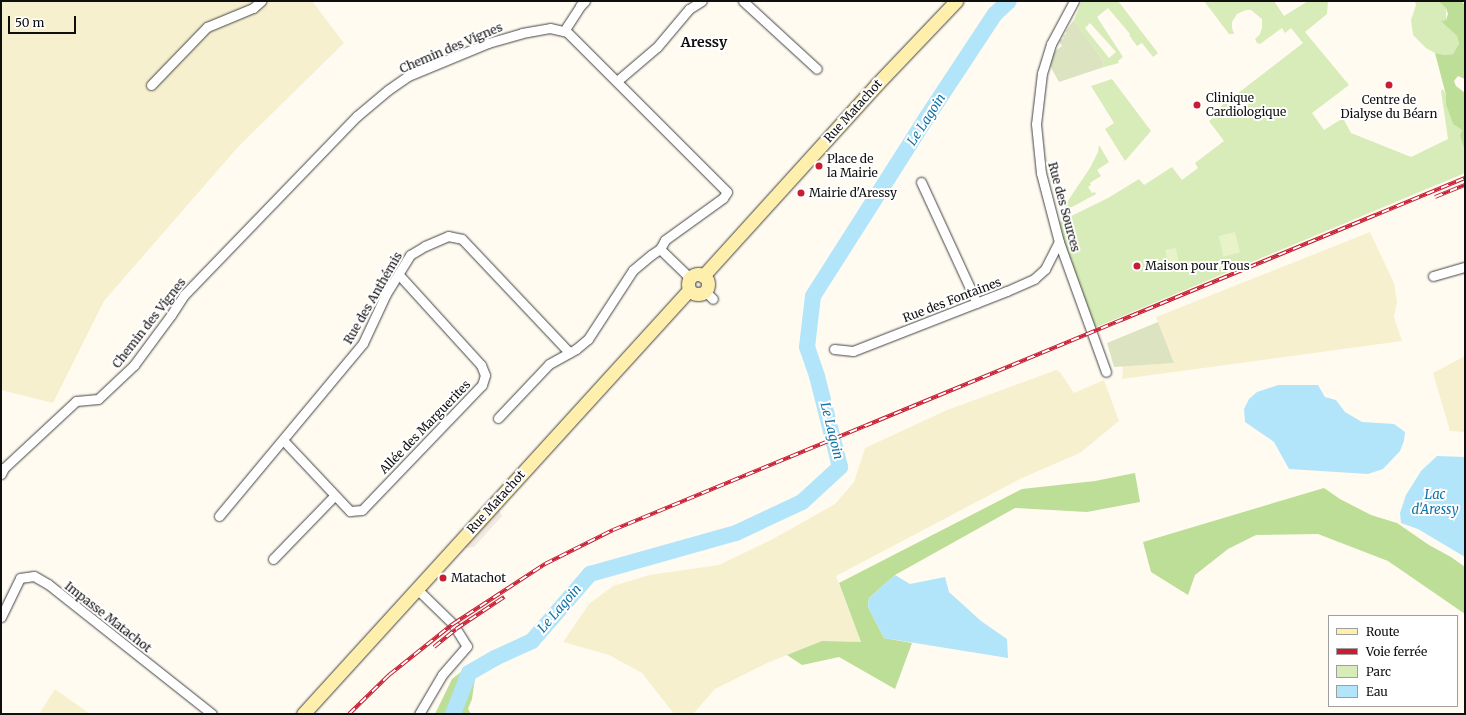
<!DOCTYPE html>
<html>
<head>
<meta charset="utf-8">
<style>
	body { margin:0 }
	#map { position:relative; width:1466px; height:715px; overflow:hidden; background:#fffbf1; font-family:Merriweather,serif }
	div>[style] { position:absolute }
	[style*='--x'] { left:calc(var(--x)*1px); top:calc(var(--y)*1px); width:calc(var(--w)*1px); rotate:calc(var(--a)*1deg) }
	.farmland>* { inset:0; background:#f7f0cf }
	.green>* { inset:0; background:#d7ecb8 }
	.forest>* { inset:0; background:#bcde96 }
	.cemetery>* { inset:0; background:#dbe3c0 }
	.pitch>* { inset:0; background:#e8f3ca; transform-origin:0 0 }
	.plaza>* { inset:0; background:#f1eadf }
	.water>* { inset:0; background:#b2e5fa }
	.river>* { height:16px; margin:-8px; padding:0 8px; transform-origin:8px; border-radius:8px; background:#b2e5fa }
	.roads { filter:drop-shadow(0 0 1px #424242) drop-shadow(0 0 1px #424242) }
	.street>* { height:9px; margin:-4.5px; padding:0 4.5px; transform-origin:4.5px; border-radius:4.5px; background:#fff }
	.secondary>* { height:13px; margin:-6.5px; padding:0 6.5px; transform-origin:6.5px; border-radius:6.5px; background:#ffefac }
	.secondary>.ring { margin:-6.5px; padding:0; box-sizing:content-box; background:none; border:13px solid #ffefac; border-radius:50% }
	.rail>* { height:4px; margin-top:-2px; transform-origin:0; background:repeating-linear-gradient(90deg,#fff 0 8px,#c81e33 0 16px); box-sizing:border-box; border-block:1px solid #c81e33 }
	.dots>* { width:11px; height:11px; translate:-50% -50%; box-sizing:border-box; border:2px solid #fff; border-radius:50% }
	span { translate:-50% -50%; white-space:nowrap; text-align:center; line-height:1.15; -webkit-text-stroke:4px #fff; paint-order:stroke }
	.street-label { font-size:12px; color:#0f0f0f }
	.poi-label { font-size:12px; color:#0f0f0f }
	.left { translate:0 -50%; text-align:left }
	.water-label { font-size:13px; color:#1073a9; font-style:italic }
	.quarter-label { font-size:14px; color:#0f0f0f; font-weight:700 }
	.frame { position:absolute; inset:0; border:2px solid #0f0f0f; pointer-events:none }
	.legend { position:absolute; left:1328px; top:615px; width:130px; height:92px; box-sizing:border-box; background:#fff; border:1px solid #9f9f9f; margin:0; padding:5px 7px; list-style:none; font-size:12px; color:#0f0f0f }
	.legend li { display:flex; align-items:center; gap:8px; height:20px }
	.legend b { width:20px; border:1px solid #9f9f9f }
	.scale { position:absolute; left:8px; top:16px; width:68px; height:18px; box-sizing:border-box; border:2px solid #0f0f0f; border-top:0; padding-left:5px; font-size:12px; line-height:14px; white-space:nowrap; color:#0f0f0f; -webkit-text-stroke:3px #fff; paint-order:stroke }
</style>
</head>
<body>
<div id="map">
	<div class="farmland">
		<div style="clip-path:polygon(1px 1px,312px 1px,344px 43px,238px 147px,104px 301px,53px 403px,1px 390px)"></div>
		<div style="clip-path:polygon(1370px 232px,1394px 283px,1397px 302px,1394px 317px,1402px 341px,1122px 379px,1123px 366px,1174px 363px,1156px 317px)"></div>
		<div style="clip-path:polygon(1465px 356px,1465px 432px,1450px 431px,1433px 373px)"></div>
		<div style="clip-path:polygon(1056px 370px,1060px 372px,1074px 393px,1104px 380px,1119px 421px,1080px 453px,1022px 478px,836px 576px,861px 642px,822px 641px,767px 663px,715px 689px,693px 714px,674px 714px,642px 673px,609px 655px,563px 642px,589px 604px,613px 586px,649px 575px,719px 565px,771px 540px,835px 504px,854px 482px,865px 448px,947px 410px)"></div>
		<div style="clip-path:polygon(55px 689px,90px 714px,39px 714px)"></div>
	</div>
	<div class="green">
		<div style="clip-path:polygon(evenodd,1082px 1px,1118px 1px,1158px 53px,1153px 57px,1142px 43px,1137px 46px,1129px 35px,1130px 34px,1108px 8px,1097px 17px,1123px 57px,1118px 61px,1119px 63px,1104px 67px,1102px 59px,1074px 20px,1082px 1px,1090px 23px,1116px 52px,1109px 58px,1085px 28px,1090px 23px)"></div>
		<div style="clip-path:polygon(1204px 1px,1274px 1px,1284px 16px,1308px 1px,1328px 1px,1327px 14px,1305px 32px,1349px 85px,1312px 113px,1324px 130px,1343px 118px,1351px 133px,1411px 157px,1448px 139px,1441px 91px,1443px 89px,1446px 95px,1446px 105px,1453px 124px,1462px 130px,1460px 136px,1465px 152px,1465px 173px,1094px 328px,1057px 223px,1108px 198px,1139px 179px,1144px 185px,1172px 167px,1182px 180px,1198px 168px,1195px 163px,1224px 141px,1209px 121px,1222px 111px,1220px 107px,1303px 43px,1291px 28px,1285px 33px,1282px 28px,1260px 44px,1257px 43px,1255px 39px,1260px 34px,1262px 28px,1262px 19px,1251px 10px,1246px 10px,1237px 14px,1232px 22px,1232px 28px,1234px 34px,1229px 34px)"></div>
		<div style="clip-path:polygon(1415px 1px,1438px 1px,1446px 8px,1446px 20px,1442px 21px,1457px 36px,1459px 45px,1453px 54px,1445px 55px,1435px 53px,1426px 48px,1413px 35px,1411px 20px,1416px 5px)"></div>
		<div style="clip-path:polygon(1112px 79px,1151px 131px,1125px 161px,1105px 129px,1114px 123px,1091px 86px)"></div>
		<div style="clip-path:polygon(1099px 145px,1109px 162px,1097px 170px,1101px 176px,1090px 183px,1091px 185px,1088px 187px,1092px 193px,1095px 192px,1096px 194px,1059px 214px,1090px 168px,1098px 152px)"></div>
	</div>
	<div class="forest">
		<div style="clip-path:polygon(1438px 1px,1462px 1px,1465px 6px,1465px 79px,1458px 76px,1454px 81px,1456px 86px,1465px 93px,1465px 152px,1460px 136px,1462px 130px,1453px 124px,1446px 105px,1446px 95px,1435px 53px,1445px 55px,1453px 54px,1459px 44px,1457px 36px,1441px 21px,1446px 20px,1448px 14px,1446px 8px)"></div>
		<div style="clip-path:polygon(1135px 473px,1140px 502px,1087px 512px,1015px 508px,895px 575px,869px 598px,868px 607px,884px 638px,912px 643px,895px 689px,839px 657px,802px 665px,787px 655px,822px 641px,861px 642px,839px 583px,1022px 489px,1095px 481px)"></div>
		<div style="clip-path:polygon(1324px 488px,1340px 499px,1371px 515px,1397px 523px,1429px 545px,1451px 557px,1465px 567px,1465px 614px,1388px 561px,1318px 534px,1256px 535px,1228px 549px,1195px 575px,1188px 595px,1151px 572px,1143px 542px)"></div>
		<div style="clip-path:polygon(470px 665px,475px 678px,472px 699px,468px 709px,471px 714px,435px 714px,452px 679px)"></div>
	</div>
	<div class="cemetery">
		<div style="clip-path:polygon(1074px 20px,1102px 59px,1104px 67px,1059px 82px,1049px 64px,1053px 53px,1062px 46px,1059px 41px,1064px 38px,1063px 36px,1066px 34px,1066px 31px)"></div>
		<div style="clip-path:polygon(1158px 322px,1174px 363px,1114px 367px,1107px 343px)"></div>
	</div>
	<div class="pitch">
		<div style="left:1235px;top:232px;width:21px;height:17px;rotate:76deg"></div>
		<div style="left:1176px;top:248px;width:21px;height:11px;rotate:79deg"></div>
	</div>
	<div class="plaza">
		<div style="clip-path:polygon(498px 507px,502px 516px,474px 547px,463px 548px,462px 547px)"></div>
	</div>
	<div class="water">
		<div style="clip-path:polygon(1278px 385px,1318px 385px,1325px 397px,1336px 400px,1345px 412px,1362px 422px,1394px 424px,1405px 432px,1404px 441px,1400px 451px,1383px 469px,1368px 474px,1289px 469px,1274px 442px,1245px 422px,1244px 409px,1249px 399px,1257px 392px)"></div>
		<div style="clip-path:polygon(1437px 456px,1465px 457px,1465px 557px,1418px 529px,1401px 523px,1400px 513px,1406px 495px,1421px 471px)"></div>
		<div style="clip-path:polygon(895px 575px,910px 584px,945px 577px,949px 592px,981px 621px,1007px 639px,1008px 658px,884px 638px,868px 607px,869px 598px)"></div>
	</div>
	<div class="river">
		<div style="--x:453;--y:714;--w:44;--a:-68.7"></div>
		<div style="--x:469;--y:673;--w:30;--a:-30"></div>
		<div style="--x:495;--y:658;--w:41;--a:-24.7"></div>
		<div style="--x:532;--y:641;--w:89;--a:-49.1"></div>
		<div style="--x:590;--y:574;--w:152;--a:-15.7"></div>
		<div style="--x:736;--y:533;--w:73;--a:-25.2"></div>
		<div style="--x:802;--y:502;--w:52;--a:-42.6"></div>
		<div style="--x:840;--y:467;--w:94;--a:-104.2"></div>
		<div style="--x:817;--y:376;--w:31;--a:-109"></div>
		<div style="--x:807;--y:347;--w:51;--a:-83.3"></div>
		<div style="--x:813;--y:296;--w:209;--a:-57.5"></div>
		<div style="--x:925;--y:120;--w:127;--a:-56.6"></div>
		<div style="--x:995;--y:14;--w:19;--a:-43"></div>
	</div>
	<div class="roads">
		<div class="street">
			<div style="--x:743;--y:1;--w:100;--a:42.6"></div>
			<div style="--x:1074;--y:1;--w:49;--a:118.1"></div>
			<div style="--x:1051;--y:44;--w:30;--a:107"></div>
			<div style="--x:1042;--y:73;--w:51;--a:96.7"></div>
			<div style="--x:1036;--y:124;--w:49;--a:84.2"></div>
			<div style="--x:1041;--y:173;--w:71;--a:75.4"></div>
			<div style="--x:1059;--y:242;--w:138;--a:70.1"></div>
			<div style="--x:564;--y:31;--w:30;--a:-57"></div>
			<div style="--x:580;--y:6;--w:7;--a:-45"></div>
			<div style="--x:617;--y:81;--w:52;--a:-40.4"></div>
			<div style="--x:657;--y:47;--w:50;--a:-49.9"></div>
			<div style="--x:689;--y:9;--w:15;--a:-32"></div>
			<div style="--x:151;--y:85;--w:81;--a:-46"></div>
			<div style="--x:207;--y:27;--w:50;--a:-22.4"></div>
			<div style="--x:253;--y:8;--w:11;--a:-41"></div>
			<div style="--x:921;--y:182;--w:133;--a:65.2"></div>
			<div style="--x:1433;--y:276;--w:33;--a:-16"></div>
			<div style="--x:705;--y:291;--w:11;--a:45"></div>
			<div style="--x:834;--y:349;--w:19;--a:6"></div>
			<div style="--x:853;--y:351;--w:165;--a:-21.3"></div>
			<div style="--x:1007;--y:291;--w:30;--a:-24"></div>
			<div style="--x:1034;--y:279;--w:15;--a:-42"></div>
			<div style="--x:1045;--y:269;--w:30;--a:-63"></div>
			<div style="--x:498;--y:418;--w:74;--a:-46.6"></div>
			<div style="--x:549;--y:364;--w:31;--a:-29"></div>
			<div style="--x:576;--y:349;--w:16;--a:-40"></div>
			<div style="--x:588;--y:339;--w:82;--a:-56.9"></div>
			<div style="--x:633;--y:270;--w:23;--a:-40"></div>
			<div style="--x:651;--y:255;--w:11;--a:-34"></div>
			<div style="--x:283;--y:440;--w:98;--a:46.7"></div>
			<div style="--x:350;--y:511;--w:12;--a:-5"></div>
			<div style="--x:362;--y:510;--w:173;--a:-46.2"></div>
			<div style="--x:482;--y:385;--w:10;--a:-73"></div>
			<div style="--x:485;--y:375;--w:11;--a:-112"></div>
			<div style="--x:481;--y:365;--w:122;--a:-132.3"></div>
			<div style="--x:1;--y:474;--w:7;--a:-63"></div>
			<div style="--x:4;--y:468;--w:98;--a:-42.9"></div>
			<div style="--x:76;--y:401;--w:22;--a:-5"></div>
			<div style="--x:98;--y:399;--w:50;--a:-43.4"></div>
			<div style="--x:134;--y:365;--w:62;--a:-53.5"></div>
			<div style="--x:171;--y:315;--w:24;--a:-57"></div>
			<div style="--x:184;--y:295;--w:249;--a:-46"></div>
			<div style="--x:357;--y:116;--w:40;--a:-40"></div>
			<div style="--x:388;--y:90;--w:24;--a:-35"></div>
			<div style="--x:408;--y:76;--w:87;--a:-22.4"></div>
			<div style="--x:488;--y:43;--w:35;--a:-16"></div>
			<div style="--x:522;--y:33;--w:28;--a:-10"></div>
			<div style="--x:550;--y:28;--w:17;--a:13"></div>
			<div style="--x:567;--y:32;--w:226;--a:45"></div>
			<div style="--x:727;--y:192;--w:7;--a:124"></div>
			<div style="--x:723;--y:198;--w:72;--a:144.1"></div>
			<div style="--x:665;--y:240;--w:10;--a:119"></div>
			<div style="--x:660;--y:249;--w:42;--a:44"></div>
			<div style="--x:219;--y:516;--w:225;--a:-50.2"></div>
			<div style="--x:363;--y:343;--w:54;--a:-64.9"></div>
			<div style="--x:386;--y:294;--w:46;--a:-58.4"></div>
			<div style="--x:410;--y:255;--w:17;--a:-31"></div>
			<div style="--x:425;--y:246;--w:25;--a:-23"></div>
			<div style="--x:448;--y:236;--w:14;--a:12"></div>
			<div style="--x:462;--y:239;--w:156;--a:46.6"></div>
			<div style="--x:273;--y:559;--w:88;--a:-45.9"></div>
			<div style="--x:417;--y:589;--w:50;--a:44.2"></div>
			<div style="--x:453;--y:624;--w:26;--a:58"></div>
			<div style="--x:467;--y:646;--w:38;--a:131"></div>
			<div style="--x:442;--y:675;--w:45;--a:120.5"></div>
			<div style="--x:1;--y:617;--w:43;--a:-64"></div>
			<div style="--x:20;--y:578;--w:14;--a:-8"></div>
			<div style="--x:34;--y:576;--w:16;--a:30"></div>
			<div style="--x:48;--y:584;--w:209;--a:38.4"></div>
		</div>
		<div class="secondary">
			<div class="ring" style="left:688px;top:274px;width:7px;height:7px"></div>
			<div style="--x:703;--y:276;--w:259;--a:-47.8"></div>
			<div style="--x:877;--y:84;--w:115;--a:-46.4"></div>
			<div style="--x:303;--y:714;--w:573;--a:-47.69"></div>
		</div>
	</div>
	<div class="rail">
		<div style="--x:1435;--y:197;--w:32;--a:-22"></div>
		<div style="--x:434;--y:647;--w:28;--a:-39"></div>
		<div style="--x:456;--y:629;--w:58;--a:-33.7"></div>
		<div style="--x:349;--y:714;--w:56;--a:-44.3"></div>
		<div style="--x:389;--y:675;--w:82;--a:-38.6"></div>
		<div style="--x:453;--y:624;--w:110;--a:-33.1"></div>
		<div style="--x:545;--y:564;--w:76;--a:-26.6"></div>
		<div style="--x:613;--y:530;--w:922;--a:-22.45"></div>
	</div>
	<div class="dots">
		<div style="left:1389px;top:85px;background:#c81e33"></div>
		<div style="left:1197px;top:105px;background:#c81e33"></div>
		<div style="left:819px;top:166px;background:#c81e33"></div>
		<div style="left:801px;top:193px;background:#c81e33"></div>
		<div style="left:1137px;top:266px;background:#c81e33"></div>
		<div style="left:443px;top:578px;background:#c81e33"></div>
	</div>
	<div class="street-label">
		<span style="left:451px;top:48px;rotate:-23deg">Chemin des Vignes</span>
		<span style="left:853px;top:111px;rotate:-48deg">Rue Matachot</span>
		<span style="left:1064px;top:207px;rotate:75deg">Rue des Sources</span>
		<span style="left:373px;top:298px;rotate:-60deg">Rue des Anthémis</span>
		<span style="left:952px;top:300px;rotate:-21deg">Rue des Fontaines</span>
		<span style="left:149px;top:323px;rotate:-52deg">Chemin des Vignes</span>
		<span style="left:425px;top:427px;rotate:-46deg">Allée des Marguerites</span>
		<span style="left:496px;top:502px;rotate:-48deg">Rue Matachot</span>
		<span style="left:108px;top:617px;rotate:38deg">Impasse Matachot</span>
	</div>
	<div class="poi-label">
		<span class="left" style="left:1206px;top:105px">Clinique<br>Cardiologique</span>
		<span style="left:1389px;top:107px">Centre de<br>Dialyse du Béarn</span>
		<span class="left" style="left:827px;top:166px">Place de<br>la Mairie</span>
		<span class="left" style="left:809px;top:193px">Mairie d'Aressy</span>
		<span class="left" style="left:1145px;top:266px">Maison pour Tous</span>
		<span class="left" style="left:451px;top:578px">Matachot</span>
	</div>
	<div class="water-label">
		<span style="left:927px;top:120px;rotate:-57deg">Le Lagoin</span>
		<span style="left:831px;top:431px;rotate:76deg">Le Lagoin</span>
		<span style="left:1435px;top:503px">Lac<br>d'Aressy</span>
		<span style="left:560px;top:609px;rotate:-49deg">Le Lagoin</span>
	</div>
	<div class="quarter-label">
		<span style="left:704px;top:42px">Aressy</span>
	</div>
	<div class="frame"></div>
	<ul class="legend">
	<li><b style="height:5px;background:#ffefac"></b>Route</li>
	<li><b style="height:5px;background:#c81e33"></b>Voie ferrée</li>
	<li><b style="height:11px;background:#d7ecb8"></b>Parc</li>
	<li><b style="height:11px;background:#b2e5fa"></b>Eau</li>
	</ul>
	<div class="scale">50 m</div>
</div>
</body>
</html>
